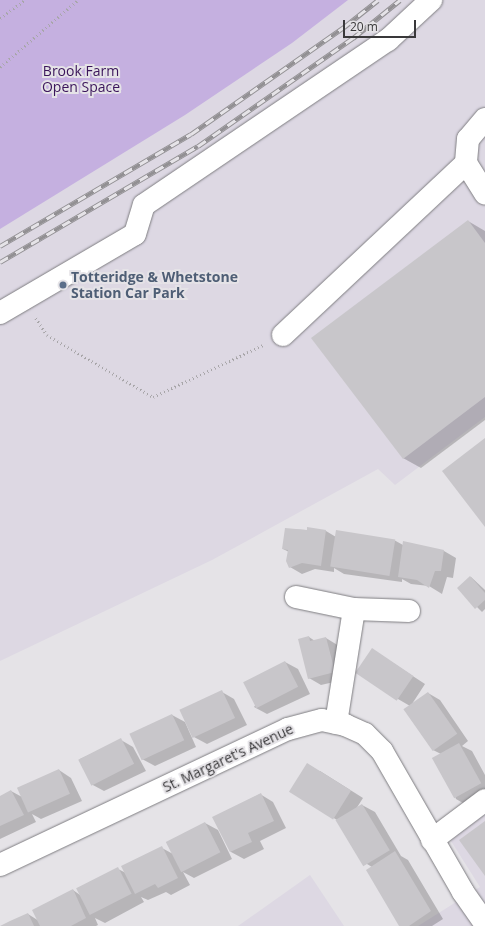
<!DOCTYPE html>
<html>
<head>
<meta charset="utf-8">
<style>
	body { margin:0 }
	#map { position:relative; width:485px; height:926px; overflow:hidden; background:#e5e3e7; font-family:"Open Sans",sans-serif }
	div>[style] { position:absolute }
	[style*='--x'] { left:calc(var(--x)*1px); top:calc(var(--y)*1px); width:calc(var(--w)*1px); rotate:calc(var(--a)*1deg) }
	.built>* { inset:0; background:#ddd8e3 }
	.green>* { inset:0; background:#c5b0e0 }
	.shadow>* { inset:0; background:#0003 }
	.building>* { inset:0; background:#c8c6ca; transform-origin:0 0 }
	.path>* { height:2.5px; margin-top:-1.25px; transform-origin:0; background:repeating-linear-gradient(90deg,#a8a6a9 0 1px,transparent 0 4px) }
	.roads { filter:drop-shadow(0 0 1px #7e7d81) drop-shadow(0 0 1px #7e7d81) }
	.minor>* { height:22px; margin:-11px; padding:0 11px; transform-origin:11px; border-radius:11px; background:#fff }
	.rail>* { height:4.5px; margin-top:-2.25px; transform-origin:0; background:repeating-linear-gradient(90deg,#e5e3e7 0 9px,#929093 0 18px); box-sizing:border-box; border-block:1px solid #929093 }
	.dots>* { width:11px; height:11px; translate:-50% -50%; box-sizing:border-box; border:2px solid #e5e3e7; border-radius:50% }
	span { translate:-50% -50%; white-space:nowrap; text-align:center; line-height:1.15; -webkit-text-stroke:4px #e5e3e7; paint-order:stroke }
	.park-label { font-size:14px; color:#3b155b }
	.service-label { font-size:14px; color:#4e5e75; font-weight:700 }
	.left { translate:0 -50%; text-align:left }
	.street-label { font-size:14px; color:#39383a }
	.scale { position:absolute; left:343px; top:20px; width:73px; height:18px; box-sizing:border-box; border:2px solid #39383a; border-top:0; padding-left:5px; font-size:12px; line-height:14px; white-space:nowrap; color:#39383a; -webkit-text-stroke:3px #e5e3e7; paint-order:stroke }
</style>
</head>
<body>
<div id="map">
	<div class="built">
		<div style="clip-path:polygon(341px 0,485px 0,485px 417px,395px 485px,378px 469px,212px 560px,0 661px,0 219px)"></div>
		<div style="clip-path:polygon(485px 800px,485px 926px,418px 926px,480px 887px,444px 830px)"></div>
		<div style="clip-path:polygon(310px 875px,344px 926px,238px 926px)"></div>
	</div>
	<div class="green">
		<div style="clip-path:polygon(0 0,348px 0,292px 43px,185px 115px,0 229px)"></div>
	</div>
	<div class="shadow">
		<div style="clip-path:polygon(468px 221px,485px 231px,485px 420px,421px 468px,403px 458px)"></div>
		<div style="clip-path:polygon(286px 529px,326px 531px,336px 537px,394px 540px,403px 545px,444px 551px,456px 558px,453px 578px,447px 577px,442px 594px,429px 586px,411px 584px,402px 579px,402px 582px,344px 574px,334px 568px,334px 572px,315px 569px,302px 574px,290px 567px,289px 552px,283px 549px)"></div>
		<div style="clip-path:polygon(471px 577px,485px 590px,485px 609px,482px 612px,458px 588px)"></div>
		<div style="clip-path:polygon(309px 637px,315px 641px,326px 638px,339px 646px,347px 679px,321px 685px,309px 678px)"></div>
		<div style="clip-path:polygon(373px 650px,425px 684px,412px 704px,428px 693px,440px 700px,468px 741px,462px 746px,472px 751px,485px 775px,485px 796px,468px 806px,456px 799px,441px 754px,433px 750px,405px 710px,410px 706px,398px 699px)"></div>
		<div style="clip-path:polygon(285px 662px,298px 669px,310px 694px,267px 714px,254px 707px)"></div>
		<div style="clip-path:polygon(222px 692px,234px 699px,247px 725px,207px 744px,194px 737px)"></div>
		<div style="clip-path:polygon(172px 715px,185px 722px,196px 747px,155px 766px,142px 759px)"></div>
		<div style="clip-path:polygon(121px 740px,133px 747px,146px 771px,104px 791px,91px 784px,80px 759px)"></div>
		<div style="clip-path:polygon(59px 770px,71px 778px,82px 801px,41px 819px,32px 814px,36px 822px,0 839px,0 797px,11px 791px,22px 797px)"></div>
		<div style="clip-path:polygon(320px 771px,363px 798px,356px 809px,362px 805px,375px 812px,401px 856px,408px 860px,443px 919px,432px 926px,400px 926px,372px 867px,367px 864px,337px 820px,291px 792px)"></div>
		<div style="clip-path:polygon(260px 794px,273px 802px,286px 828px,260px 841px,264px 849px,244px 859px,231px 852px,214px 818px)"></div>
		<div style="clip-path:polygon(205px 823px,218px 830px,232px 859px,194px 878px,183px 872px,190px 885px,171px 895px,166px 892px,148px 900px,141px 897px,144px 902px,105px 923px,95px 918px,98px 925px,96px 926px,3px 926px,28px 914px,39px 921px,73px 890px,80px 895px,118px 869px,126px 873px,162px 848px,173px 854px)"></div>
	</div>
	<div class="building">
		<div style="clip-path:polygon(468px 220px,485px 243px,485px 397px,403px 459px,311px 338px)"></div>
		<div style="clip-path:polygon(485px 438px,485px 527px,442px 471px)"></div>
		<div style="clip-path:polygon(307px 527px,326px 530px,321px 566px,302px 563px,289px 568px,286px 561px,288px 550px,282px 549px,285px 528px,307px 530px)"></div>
		<div style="left:336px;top:530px;width:60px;height:37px;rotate:9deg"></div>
		<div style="clip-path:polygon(403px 541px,444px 550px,441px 571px,435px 571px,429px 588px,417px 580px,398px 577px)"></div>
		<div style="clip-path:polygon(470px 576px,485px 593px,485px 600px,475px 609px,457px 588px)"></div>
		<div style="clip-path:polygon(309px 636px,310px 641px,326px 637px,335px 672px,308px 679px,298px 639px)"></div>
		<div style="left:372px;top:648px;width:50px;height:30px;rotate:34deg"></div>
		<div style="left:285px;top:661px;width:29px;height:47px;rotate:63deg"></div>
		<div style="left:222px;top:690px;width:31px;height:47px;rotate:65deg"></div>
		<div style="left:428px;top:692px;width:51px;height:30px;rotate:55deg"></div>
		<div style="left:172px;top:714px;width:29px;height:47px;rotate:65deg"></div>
		<div style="left:121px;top:738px;width:29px;height:48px;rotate:63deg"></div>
		<div style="left:459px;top:743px;width:46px;height:31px;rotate:61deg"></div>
		<div style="left:307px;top:763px;width:52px;height:34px;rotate:32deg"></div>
		<div style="left:59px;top:769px;width:27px;height:46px;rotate:66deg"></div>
		<div style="clip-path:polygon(11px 790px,24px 815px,0 826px,0 796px)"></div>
		<div style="clip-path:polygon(261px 793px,274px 821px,248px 833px,252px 842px,230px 852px,212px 817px)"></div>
		<div style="left:362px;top:804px;width:54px;height:31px;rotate:59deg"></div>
		<div style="clip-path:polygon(485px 821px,485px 876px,459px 840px)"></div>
		<div style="left:205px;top:822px;width:34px;height:44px;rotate:63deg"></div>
		<div style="clip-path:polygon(162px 846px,178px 878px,158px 888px,155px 884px,135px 894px,121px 866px)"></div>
		<div style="clip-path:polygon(395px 851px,431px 911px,409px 926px,399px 926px,366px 870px)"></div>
		<div style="left:118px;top:867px;width:30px;height:47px;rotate:63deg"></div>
		<div style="clip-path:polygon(73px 889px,86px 918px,71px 926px,40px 926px,32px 910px)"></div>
		<div style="clip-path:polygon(28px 913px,34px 926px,0 926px,10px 921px)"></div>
	</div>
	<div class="path">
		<div style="--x:0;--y:18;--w:31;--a:-36"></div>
		<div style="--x:0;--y:67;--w:103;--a:-40.7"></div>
		<div style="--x:36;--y:318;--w:20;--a:57"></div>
		<div style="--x:47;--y:335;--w:123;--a:30.3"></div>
		<div style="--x:153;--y:397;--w:122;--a:-25.3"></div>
	</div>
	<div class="roads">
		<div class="minor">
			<div style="--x:485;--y:119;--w:26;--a:130"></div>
			<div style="--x:468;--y:139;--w:24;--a:95"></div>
			<div style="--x:466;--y:163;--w:36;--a:58"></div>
			<div style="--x:0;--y:313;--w:156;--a:-30.3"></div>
			<div style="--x:135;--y:234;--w:30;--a:-73"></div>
			<div style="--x:144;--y:205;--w:295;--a:-34.1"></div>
			<div style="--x:388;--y:40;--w:59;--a:-42.9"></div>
			<div style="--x:283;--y:335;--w:251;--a:-43.2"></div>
			<div style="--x:296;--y:597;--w:59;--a:11.7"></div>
			<div style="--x:354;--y:609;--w:55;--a:2.1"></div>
			<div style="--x:336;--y:723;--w:115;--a:-81"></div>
			<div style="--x:432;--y:840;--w:66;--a:-37"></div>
			<div style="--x:0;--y:865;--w:318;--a:-25.3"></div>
			<div style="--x:288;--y:729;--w:35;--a:-15"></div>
			<div style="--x:322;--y:720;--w:24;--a:12"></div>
			<div style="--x:345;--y:725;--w:22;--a:24"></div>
			<div style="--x:365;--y:734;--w:24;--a:45"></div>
			<div style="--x:382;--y:751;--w:163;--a:60.1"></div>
			<div style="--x:463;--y:892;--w:38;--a:55"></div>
		</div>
	</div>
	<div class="rail">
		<div style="--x:0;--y:246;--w:221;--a:-30.4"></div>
		<div style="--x:191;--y:134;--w:187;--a:-35"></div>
		<div style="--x:344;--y:27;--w:43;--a:-38.5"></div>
		<div style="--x:0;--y:262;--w:229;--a:-30.4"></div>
		<div style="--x:198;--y:146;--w:189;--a:-34.9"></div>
		<div style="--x:353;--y:38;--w:60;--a:-39"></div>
	</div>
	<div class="dots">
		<div style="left:63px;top:285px;background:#5c6f8a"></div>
	</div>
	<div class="park-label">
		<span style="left:81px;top:79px">Brook Farm<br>Open Space</span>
	</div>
	<div class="service-label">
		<span class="left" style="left:71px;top:285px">Totteridge &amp; Whetstone<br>Station Car Park</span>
	</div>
	<div class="street-label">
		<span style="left:228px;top:758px;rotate:-25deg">St. Margaret's Avenue</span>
	</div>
	<div class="scale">20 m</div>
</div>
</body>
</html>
